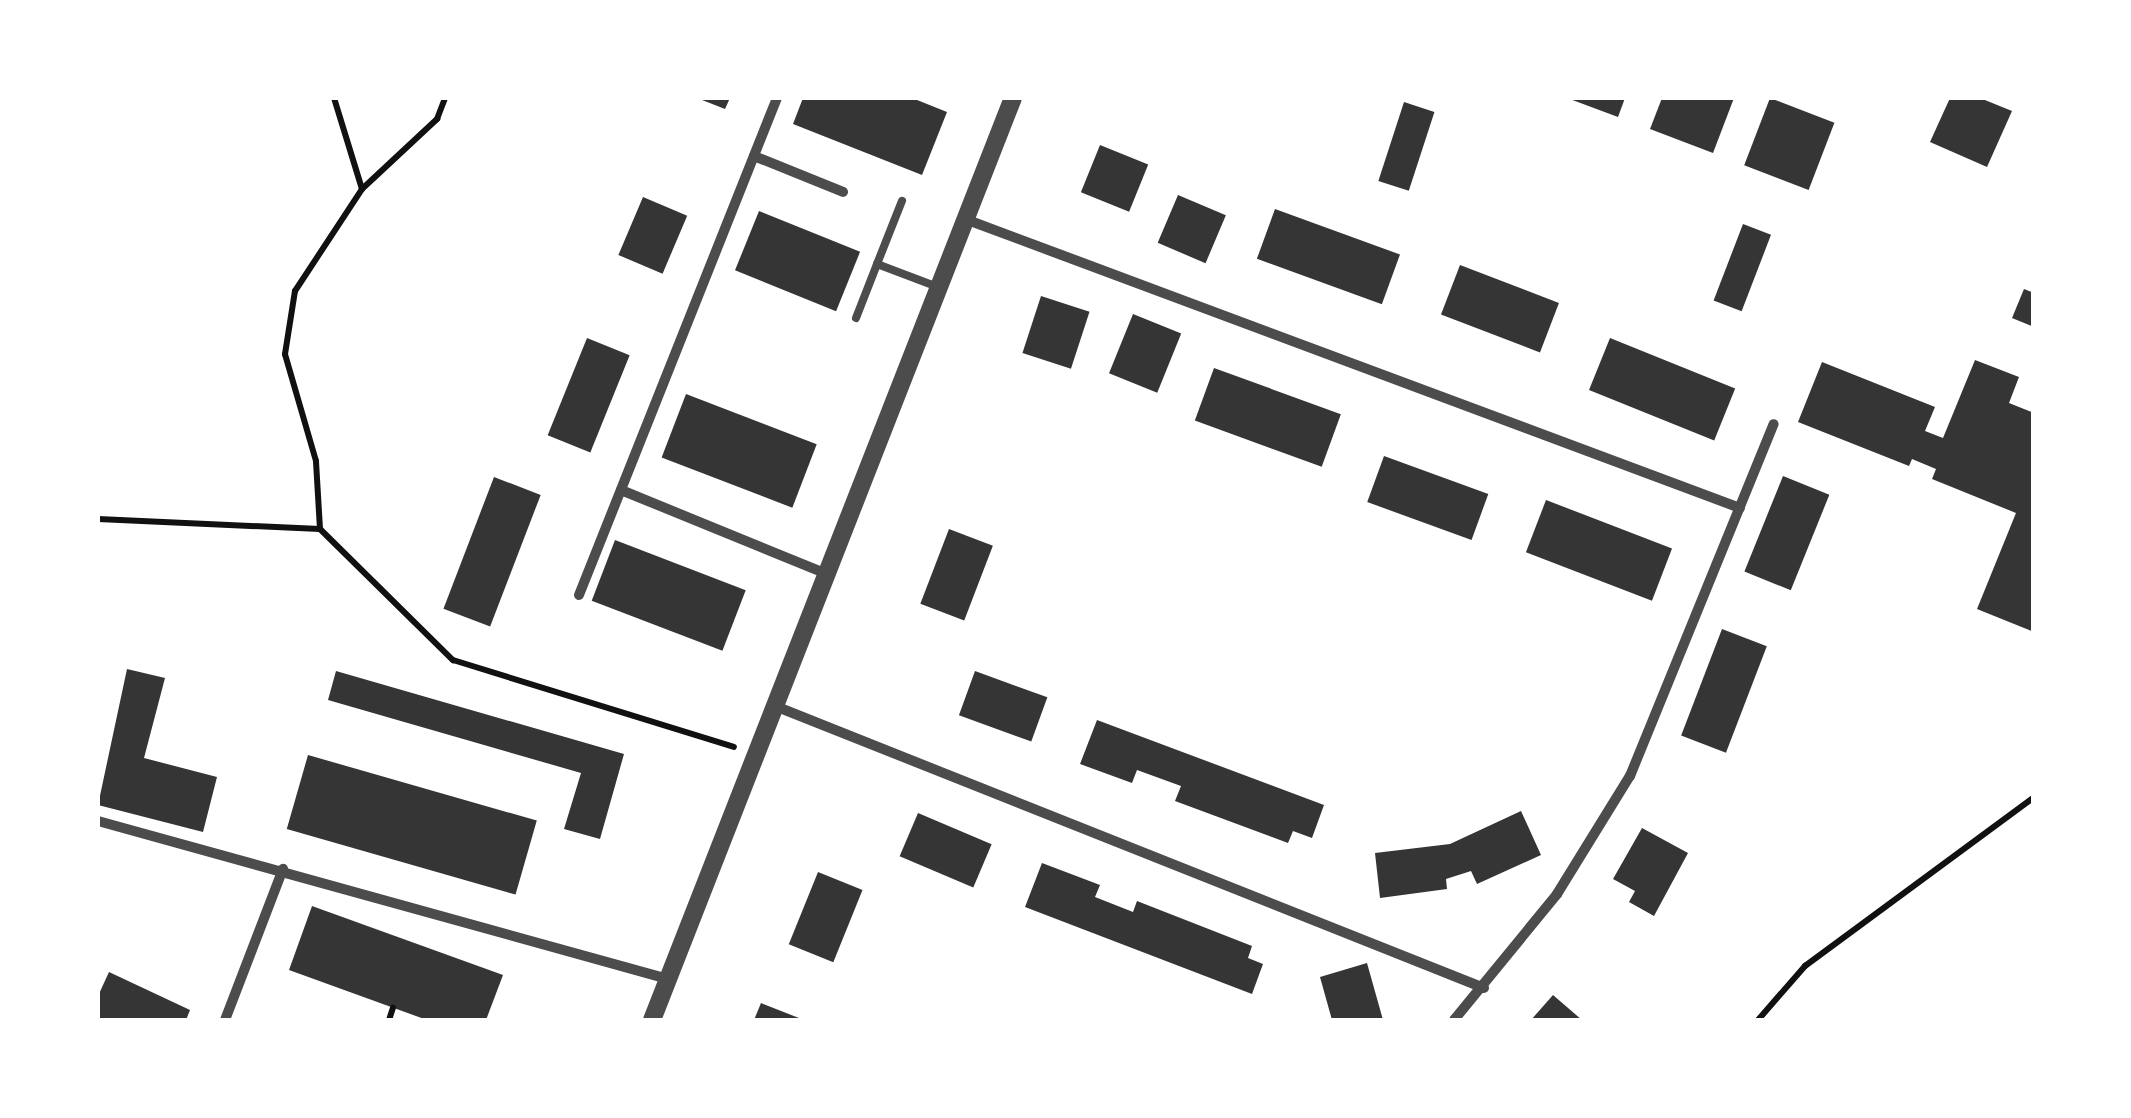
<!DOCTYPE html>
<html>
<head>
<meta charset="utf-8">
<style>
	body { margin:0 }
	#map { position:relative; width:2131px; height:1118px; overflow:hidden; background:#fff; font-family:"IBM Plex Serif",serif }
	div>[style] { position:absolute }
	[style*='--x'] { left:calc(var(--x)*1px); top:calc(var(--y)*1px); width:calc(var(--w)*1px); rotate:calc(var(--a)*1deg) }
	.building>* { inset:0; background:#353535; transform-origin:0 0 }
	.path>* { height:6px; margin:-3px; padding:0 3px; transform-origin:3px; border-radius:3px; background:#111 }
	.service>* { height:8px; margin:-4px; padding:0 4px; transform-origin:4px; border-radius:4px; background:#4c4c4c }
	.minor>* { height:10px; margin:-5px; padding:0 5px; transform-origin:5px; border-radius:5px; background:#4c4c4c }
	.tertiary>* { height:18px; margin:-9px; padding:0 9px; transform-origin:9px; border-radius:9px; background:#4c4c4c }
	span { translate:-50% -50%; white-space:nowrap; text-align:center; line-height:1.15; -webkit-text-stroke:10px #fff; paint-order:stroke }
	.frame { position:absolute; inset:0; border:100px solid #fff; pointer-events:none }
</style>
</head>
<body>
<div id="map">
	<div class="building">
		<div style="clip-path:polygon(697px 98px,730px 98px,725px 109px)"></div>
		<div style="clip-path:polygon(803px 98px,912px 98px,947px 112px,922px 175px,793px 124px)"></div>
		<div style="clip-path:polygon(1567px 98px,1625px 98px,1618px 117px)"></div>
		<div style="clip-path:polygon(1662px 98px,1734px 98px,1713px 153px,1650px 129px)"></div>
		<div style="left:1770px;top:98px;width:69px;height:72px;rotate:21deg"></div>
		<div style="clip-path:polygon(1950px 98px,1980px 98px,2012px 111px,1987px 167px,1930px 142px)"></div>
		<div style="left:1404px;top:102px;width:32px;height:83px;rotate:18deg"></div>
		<div style="left:1100px;top:145px;width:52px;height:51px;rotate:22deg"></div>
		<div style="left:1178px;top:195px;width:52px;height:52px;rotate:23deg"></div>
		<div style="left:643px;top:197px;width:48px;height:63px;rotate:23deg"></div>
		<div style="left:1275px;top:209px;width:133px;height:53px;rotate:20deg"></div>
		<div style="left:759px;top:211px;width:109px;height:64px;rotate:22deg"></div>
		<div style="left:1743px;top:224px;width:30px;height:82px;rotate:21deg"></div>
		<div style="left:1460px;top:265px;width:106px;height:53px;rotate:21deg"></div>
		<div style="clip-path:polygon(2024px 289px,2034px 293px,2034px 327px,2012px 318px)"></div>
		<div style="left:1041px;top:296px;width:51px;height:60px;rotate:18deg"></div>
		<div style="left:1133px;top:314px;width:52px;height:64px;rotate:22deg"></div>
		<div style="left:587px;top:338px;width:46px;height:105px;rotate:22deg"></div>
		<div style="left:1610px;top:338px;width:135px;height:56px;rotate:22deg"></div>
		<div style="clip-path:polygon(1975px 360px,2019px 377px,2009px 403px,2034px 413px,2034px 632px,1977px 609px,2016px 513px,1932px 479px,1936px 469px,1912px 459px,1909px 466px,1798px 422px,1822px 362px,1935px 407px,1925px 431px,1943px 438px)"></div>
		<div style="left:1214px;top:368px;width:135px;height:56px;rotate:20deg"></div>
		<div style="left:686px;top:394px;width:140px;height:68px;rotate:21deg"></div>
		<div style="left:1384px;top:456px;width:111px;height:49px;rotate:20deg"></div>
		<div style="left:1783px;top:476px;width:50px;height:103px;rotate:22deg"></div>
		<div style="left:494px;top:477px;width:50px;height:141px;rotate:21deg"></div>
		<div style="left:1546px;top:500px;width:135px;height:56px;rotate:21deg"></div>
		<div style="left:949px;top:529px;width:47px;height:80px;rotate:21deg"></div>
		<div style="left:615px;top:540px;width:140px;height:65px;rotate:21deg"></div>
		<div style="left:1722px;top:629px;width:48px;height:114px;rotate:21deg"></div>
		<div style="clip-path:polygon(127px 669px,165px 678px,144px 758px,217px 777px,203px 832px,98px 805px)"></div>
		<div style="clip-path:polygon(336px 671px,624px 754px,600px 839px,564px 829px,581px 773px,328px 700px)"></div>
		<div style="left:975px;top:671px;width:77px;height:47px;rotate:20deg"></div>
		<div style="clip-path:polygon(1097px 720px,1324px 805px,1312px 838px,1293px 831px,1288px 843px,1175px 801px,1181px 786px,1137px 770px,1132px 783px,1080px 764px)"></div>
		<div style="left:308px;top:755px;width:238px;height:77px;rotate:16deg"></div>
		<div style="clip-path:polygon(1521px 811px,1541px 855px,1477px 884px,1471px 871px,1446px 879px,1447px 889px,1380px 898px,1375px 853px,1450px 844px)"></div>
		<div style="left:918px;top:813px;width:80px;height:47px;rotate:23deg"></div>
		<div style="clip-path:polygon(1642px 828px,1688px 853px,1654px 916px,1629px 902px,1635px 891px,1613px 879px)"></div>
		<div style="clip-path:polygon(1042px 863px,1100px 885px,1095px 897px,1133px 912px,1137px 901px,1252px 946px,1248px 958px,1263px 964px,1252px 994px,1025px 907px)"></div>
		<div style="left:818px;top:872px;width:48px;height:78px;rotate:22deg"></div>
		<div style="clip-path:polygon(312px 906px,503px 975px,486px 1020px,427px 1020px,289px 970px)"></div>
		<div style="clip-path:polygon(1367px 963px,1383px 1020px,1332px 1020px,1320px 977px)"></div>
		<div style="clip-path:polygon(109px 972px,190px 1010px,186px 1020px,98px 1020px,98px 996px)"></div>
		<div style="clip-path:polygon(1553px 995px,1582px 1020px,1531px 1020px)"></div>
		<div style="clip-path:polygon(761px 1003px,804px 1020px,754px 1020px)"></div>
	</div>
	<div class="path">
		<div style="--x:362;--y:189;--w:103;--a:-43"></div>
		<div style="--x:437;--y:119;--w:22;--a:-69"></div>
		<div style="--x:98;--y:519;--w:222;--a:2.6"></div>
		<div style="--x:320;--y:529;--w:187;--a:44.6"></div>
		<div style="--x:453;--y:660;--w:294;--a:17.2"></div>
		<div style="--x:320;--y:529;--w:68;--a:-93.4"></div>
		<div style="--x:316;--y:461;--w:111;--a:-106.2"></div>
		<div style="--x:285;--y:354;--w:64;--a:-81"></div>
		<div style="--x:295;--y:291;--w:122;--a:-56.7"></div>
		<div style="--x:362;--y:189;--w:95;--a:-107.1"></div>
		<div style="--x:389;--y:1020;--w:13;--a:-72"></div>
		<div style="--x:1758;--y:1020;--w:72;--a:-49"></div>
		<div style="--x:1805;--y:966;--w:285;--a:-36.4"></div>
	</div>
	<div class="service">
		<div style="--x:877;--y:264;--w:68;--a:-68.4"></div>
		<div style="--x:856;--y:318;--w:58;--a:-68.7"></div>
		<div style="--x:877;--y:264;--w:65;--a:20.7"></div>
	</div>
	<div class="minor">
		<div style="--x:754;--y:156;--w:96;--a:22"></div>
		<div style="--x:965;--y:219;--w:827;--a:20.45"></div>
		<div style="--x:621;--y:490;--w:222;--a:22.2"></div>
		<div style="--x:579;--y:595;--w:535;--a:-68.28"></div>
		<div style="--x:775;--y:706;--w:763;--a:21.69"></div>
		<div style="--x:98;--y:821;--w:591;--a:15.49"></div>
		<div style="--x:225;--y:1020;--w:162;--a:-69"></div>
		<div style="--x:1454;--y:1020;--w:163;--a:-50.7"></div>
		<div style="--x:1557;--y:894;--w:139;--a:-58.3"></div>
		<div style="--x:1630;--y:776;--w:380;--a:-67.8"></div>
	</div>
	<div class="tertiary">
		<div style="--x:652;--y:1020;--w:990;--a:-68.62"></div>
	</div>
	<div class="frame"></div>
</div>
</body>
</html>
